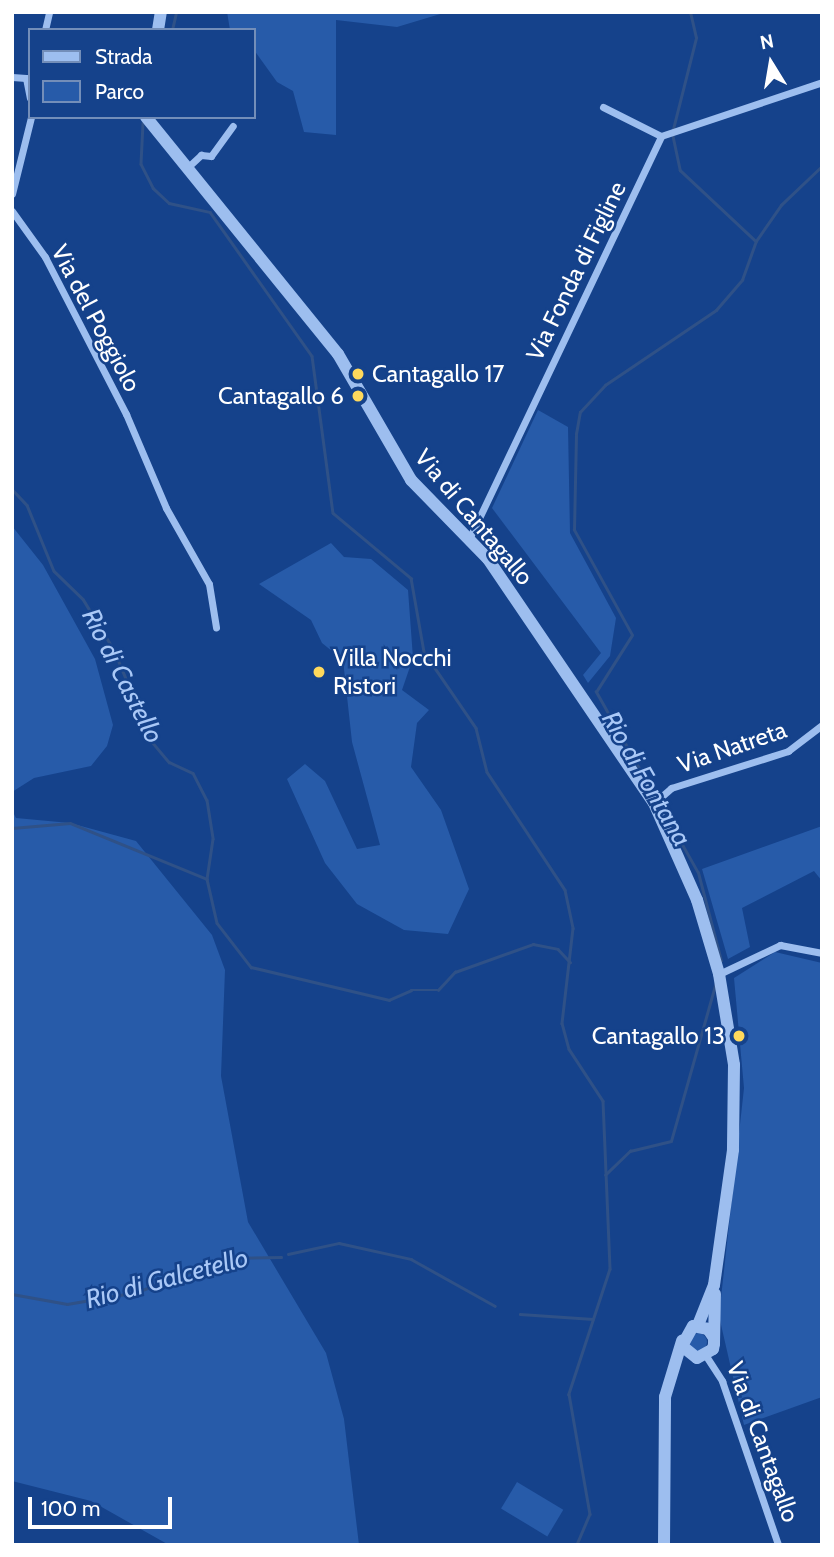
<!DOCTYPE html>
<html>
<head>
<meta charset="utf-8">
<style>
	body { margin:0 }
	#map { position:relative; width:834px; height:1557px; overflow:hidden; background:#15428b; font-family:Cabin,sans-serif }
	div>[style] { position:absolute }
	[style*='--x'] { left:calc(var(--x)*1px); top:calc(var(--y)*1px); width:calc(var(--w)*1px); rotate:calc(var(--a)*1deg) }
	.green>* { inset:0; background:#275ba9; transform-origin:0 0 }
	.round { border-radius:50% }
	.stream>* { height:2.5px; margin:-1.25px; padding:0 1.25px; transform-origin:1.25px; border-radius:1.25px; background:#2f5187 }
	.minor>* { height:7px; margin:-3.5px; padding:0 3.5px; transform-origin:3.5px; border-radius:3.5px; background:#9dbeef }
	.tertiary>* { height:12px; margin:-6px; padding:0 6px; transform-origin:6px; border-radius:6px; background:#9dbeef }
	.dots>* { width:19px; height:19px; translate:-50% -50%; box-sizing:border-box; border:4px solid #15428b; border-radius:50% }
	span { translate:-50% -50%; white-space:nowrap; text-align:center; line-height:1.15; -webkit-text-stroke:5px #15428b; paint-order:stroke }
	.street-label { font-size:24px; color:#fff }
	.poi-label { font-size:24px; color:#fff }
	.left { translate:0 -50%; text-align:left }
	.right { translate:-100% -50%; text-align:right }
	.water-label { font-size:26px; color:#a9c8f7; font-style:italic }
	.frame { position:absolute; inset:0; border:14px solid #fff; pointer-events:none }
	.legend { position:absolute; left:28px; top:28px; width:228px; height:91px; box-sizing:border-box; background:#15428b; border:2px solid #738eb9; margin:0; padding:9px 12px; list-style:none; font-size:21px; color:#fff }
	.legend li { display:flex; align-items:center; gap:14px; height:35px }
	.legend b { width:35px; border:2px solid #738eb9 }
	.north { position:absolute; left:736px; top:28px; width:70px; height:70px; -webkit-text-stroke:5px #15428b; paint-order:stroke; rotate:349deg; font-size:19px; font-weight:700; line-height:28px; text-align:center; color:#fff }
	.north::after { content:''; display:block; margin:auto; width:24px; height:32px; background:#fff; clip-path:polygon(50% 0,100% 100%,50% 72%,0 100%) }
	.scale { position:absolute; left:28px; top:1497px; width:144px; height:32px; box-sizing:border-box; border:4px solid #fff; border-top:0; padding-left:9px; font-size:21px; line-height:24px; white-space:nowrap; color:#fff; -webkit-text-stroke:5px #15428b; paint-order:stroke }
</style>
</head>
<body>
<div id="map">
	<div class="green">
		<div style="clip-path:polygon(227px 12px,447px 12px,397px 27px,336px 20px,336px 135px,304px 132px,293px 91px,277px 82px,254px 50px,254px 30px,230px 30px)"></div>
		<div style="clip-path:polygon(538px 410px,568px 427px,570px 533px,616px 618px,610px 656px,588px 683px,583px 675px,601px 653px,492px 508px)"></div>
		<div style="clip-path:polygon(12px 526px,43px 565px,95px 659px,113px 725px,107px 746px,91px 766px,34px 778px,12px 792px)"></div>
		<div style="clip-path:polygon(331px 543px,344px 557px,371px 559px,408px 590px,413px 658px,402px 690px,429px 710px,417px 723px,411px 767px,441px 810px,469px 889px,448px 934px,404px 930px,357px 904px,325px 863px,287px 779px,305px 764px,325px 781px,357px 849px,380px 845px,352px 742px,343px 660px,322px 643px,311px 620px,259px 584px)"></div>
		<div style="clip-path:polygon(12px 810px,16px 818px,70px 823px,136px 841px,212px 935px,225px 970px,221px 1076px,248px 1222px,326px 1353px,344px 1419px,359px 1545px,169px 1545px,91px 1501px,12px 1481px)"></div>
		<div style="clip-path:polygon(822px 826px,822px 881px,814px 871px,742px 908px,750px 947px,728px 959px,702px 869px)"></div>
		<div style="clip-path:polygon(775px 952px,822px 963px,822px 1397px,744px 1425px,719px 1316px,744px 1088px,734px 978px)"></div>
		<div class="round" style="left:689px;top:1333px;width:18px;height:18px"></div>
		<div style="left:517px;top:1482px;width:54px;height:31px;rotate:31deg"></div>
	</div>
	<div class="stream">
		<div style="--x:172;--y:30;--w:18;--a:-77"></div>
		<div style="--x:143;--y:123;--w:41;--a:92.8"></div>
		<div style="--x:141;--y:164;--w:27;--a:63"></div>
		<div style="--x:153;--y:188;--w:22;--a:43"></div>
		<div style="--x:169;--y:203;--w:42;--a:12.4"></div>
		<div style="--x:210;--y:212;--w:176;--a:54.7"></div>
		<div style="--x:312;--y:356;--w:158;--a:82.4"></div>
		<div style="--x:333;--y:513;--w:102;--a:39.8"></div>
		<div style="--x:411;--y:578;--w:75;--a:80"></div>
		<div style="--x:424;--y:652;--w:92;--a:55.6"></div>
		<div style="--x:476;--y:728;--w:45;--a:76"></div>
		<div style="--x:487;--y:772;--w:141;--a:56.5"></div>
		<div style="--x:565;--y:890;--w:39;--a:78"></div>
		<div style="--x:573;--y:928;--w:96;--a:96.6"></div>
		<div style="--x:562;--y:1023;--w:27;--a:75"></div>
		<div style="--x:569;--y:1049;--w:62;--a:56.8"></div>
		<div style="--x:603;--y:1101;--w:168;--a:87.6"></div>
		<div style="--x:610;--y:1269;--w:132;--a:108.2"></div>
		<div style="--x:569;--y:1394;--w:122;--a:80.1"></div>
		<div style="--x:590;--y:1514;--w:34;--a:113"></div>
		<div style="--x:673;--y:129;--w:94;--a:-75.8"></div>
		<div style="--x:696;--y:38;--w:27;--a:-103"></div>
		<div style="--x:673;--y:136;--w:35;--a:78"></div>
		<div style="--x:680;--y:170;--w:104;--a:43.1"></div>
		<div style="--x:12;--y:489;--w:22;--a:47"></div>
		<div style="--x:27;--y:505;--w:71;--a:67.8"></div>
		<div style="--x:54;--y:571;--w:40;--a:44"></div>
		<div style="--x:83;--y:599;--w:60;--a:58.7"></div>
		<div style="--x:114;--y:650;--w:101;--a:67.2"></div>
		<div style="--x:153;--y:743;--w:25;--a:50"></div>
		<div style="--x:169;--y:762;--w:26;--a:25"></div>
		<div style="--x:193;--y:773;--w:30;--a:63"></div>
		<div style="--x:207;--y:800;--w:39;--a:81"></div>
		<div style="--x:213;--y:839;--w:40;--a:98.5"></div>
		<div style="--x:207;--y:879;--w:45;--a:77.2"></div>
		<div style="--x:217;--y:923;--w:56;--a:52.3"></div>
		<div style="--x:251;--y:967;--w:142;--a:13.4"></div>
		<div style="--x:389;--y:1000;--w:24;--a:-24"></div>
		<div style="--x:411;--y:990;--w:27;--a:0"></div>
		<div style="--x:438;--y:990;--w:25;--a:-47"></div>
		<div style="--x:455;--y:972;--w:83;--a:-19.7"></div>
		<div style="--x:533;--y:944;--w:25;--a:11"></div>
		<div style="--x:558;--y:949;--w:18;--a:47"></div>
		<div style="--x:12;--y:828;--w:58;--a:-4.9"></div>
		<div style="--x:70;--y:823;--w:148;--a:22.2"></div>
		<div style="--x:721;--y:961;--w:91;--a:-104.6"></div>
		<div style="--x:698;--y:873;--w:208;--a:-119.4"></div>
		<div style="--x:596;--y:692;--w:67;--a:-57.7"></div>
		<div style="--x:632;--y:635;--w:120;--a:-118.9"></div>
		<div style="--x:574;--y:530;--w:96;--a:-88.8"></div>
		<div style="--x:576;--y:434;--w:22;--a:-80"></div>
		<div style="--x:580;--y:412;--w:37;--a:-47"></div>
		<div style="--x:605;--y:385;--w:134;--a:-34"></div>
		<div style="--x:716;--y:310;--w:40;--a:-49"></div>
		<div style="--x:742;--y:280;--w:41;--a:-70.3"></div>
		<div style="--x:756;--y:241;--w:44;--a:-55.2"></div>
		<div style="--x:781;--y:205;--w:57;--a:-43.6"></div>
		<div style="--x:605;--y:1175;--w:35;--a:-44"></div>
		<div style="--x:630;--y:1151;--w:42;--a:-13.7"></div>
		<div style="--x:671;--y:1141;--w:162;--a:-74.2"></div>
		<div style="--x:288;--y:1254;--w:52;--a:-12.2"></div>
		<div style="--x:339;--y:1243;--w:74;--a:12.5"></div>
		<div style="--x:411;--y:1259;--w:96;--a:29.2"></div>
		<div style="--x:12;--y:1294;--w:56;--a:10.3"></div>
		<div style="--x:67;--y:1304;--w:71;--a:-9.7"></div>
		<div style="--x:137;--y:1292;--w:95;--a:-20.9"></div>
		<div style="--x:226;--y:1258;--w:55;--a:-1"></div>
		<div style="--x:520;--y:1314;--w:73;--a:3.9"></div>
	</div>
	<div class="minor">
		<div style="--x:45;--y:30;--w:18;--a:-77"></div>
		<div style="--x:12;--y:77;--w:14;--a:4"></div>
		<div style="--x:26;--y:78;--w:20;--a:79"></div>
		<div style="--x:603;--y:107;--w:65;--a:26.6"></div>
		<div style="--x:661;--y:136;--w:170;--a:-18.5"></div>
		<div style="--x:188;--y:167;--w:18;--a:-43"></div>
		<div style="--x:201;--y:155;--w:10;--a:6"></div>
		<div style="--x:211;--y:156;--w:37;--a:-54"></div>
		<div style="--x:12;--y:194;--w:79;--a:-76.1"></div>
		<div style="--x:12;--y:211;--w:57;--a:54.3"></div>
		<div style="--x:45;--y:257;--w:177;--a:62.7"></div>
		<div style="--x:126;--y:414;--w:102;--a:66.9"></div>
		<div style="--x:166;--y:508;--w:87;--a:60.5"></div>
		<div style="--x:209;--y:584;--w:44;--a:80.8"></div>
		<div style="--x:470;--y:537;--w:444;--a:-64.5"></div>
		<div style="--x:654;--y:803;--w:23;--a:-41"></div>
		<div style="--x:671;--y:788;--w:123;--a:-17.5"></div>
		<div style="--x:788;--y:751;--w:43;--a:-37.4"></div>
		<div style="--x:719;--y:974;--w:68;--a:-25.4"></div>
		<div style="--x:780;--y:945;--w:43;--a:10.8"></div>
		<div style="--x:706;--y:1356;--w:30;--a:57"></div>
		<div style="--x:722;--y:1381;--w:173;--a:71.1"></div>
	</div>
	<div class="tertiary">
		<div style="--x:158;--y:30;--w:18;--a:-81"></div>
		<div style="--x:146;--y:117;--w:305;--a:51"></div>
		<div style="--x:338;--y:354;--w:146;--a:59.9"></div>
		<div style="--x:411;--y:480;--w:110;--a:45.7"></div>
		<div style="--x:488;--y:559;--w:295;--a:55.8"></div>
		<div style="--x:654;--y:803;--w:106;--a:66.1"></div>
		<div style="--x:697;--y:900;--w:77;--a:73.4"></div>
		<div style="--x:719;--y:974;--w:92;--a:80.6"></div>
		<div style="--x:734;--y:1065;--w:85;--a:90.7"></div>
		<div style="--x:733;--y:1150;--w:136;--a:98"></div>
		<div style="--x:714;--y:1285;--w:43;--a:111.8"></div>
		<div style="--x:714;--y:1338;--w:11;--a:-124"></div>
		<div style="--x:708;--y:1329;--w:15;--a:-169"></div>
		<div style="--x:693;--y:1326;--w:23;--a:119"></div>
		<div style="--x:682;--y:1346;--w:19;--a:39"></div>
		<div style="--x:697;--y:1358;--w:18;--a:-29"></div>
		<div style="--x:713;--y:1349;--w:5;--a:-79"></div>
		<div style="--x:714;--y:1344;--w:50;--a:-88.9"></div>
		<div style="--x:664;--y:1545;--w:148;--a:-89.6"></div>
		<div style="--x:665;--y:1397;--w:59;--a:-73.1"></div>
	</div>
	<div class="dots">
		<div style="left:358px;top:374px;background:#ffd95c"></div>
		<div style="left:358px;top:396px;background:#ffd95c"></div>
		<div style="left:319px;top:672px;background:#ffd95c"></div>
		<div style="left:739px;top:1036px;background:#ffd95c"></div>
	</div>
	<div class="street-label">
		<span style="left:576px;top:271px;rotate:-64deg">Via Fonda di Figline</span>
		<span style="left:96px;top:318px;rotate:62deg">Via del Poggiolo</span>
		<span style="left:474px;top:517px;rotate:50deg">Via di Cantagallo</span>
		<span style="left:732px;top:747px;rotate:-19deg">Via Natreta</span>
		<span style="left:763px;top:1442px;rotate:70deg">Via di Cantagallo</span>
	</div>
	<div class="poi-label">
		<span class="left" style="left:372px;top:374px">Cantagallo 17</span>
		<span class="right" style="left:344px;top:396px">Cantagallo 6</span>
		<span class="left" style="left:333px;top:672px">Villa Nocchi<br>Ristori</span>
		<span class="right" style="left:725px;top:1036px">Cantagallo 13</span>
	</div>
	<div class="water-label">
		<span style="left:122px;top:676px;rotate:63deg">Rio di Castello</span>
		<span style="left:646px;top:779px;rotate:60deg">Rio di Fontana</span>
		<span style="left:167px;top:1279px;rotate:-15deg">Rio di Galcetello</span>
	</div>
	<div class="frame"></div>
	<ul class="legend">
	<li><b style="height:9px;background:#9dbeef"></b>Strada</li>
	<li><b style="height:19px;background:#275ba9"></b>Parco</li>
	</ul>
	<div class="north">N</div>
	<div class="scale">100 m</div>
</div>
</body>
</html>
